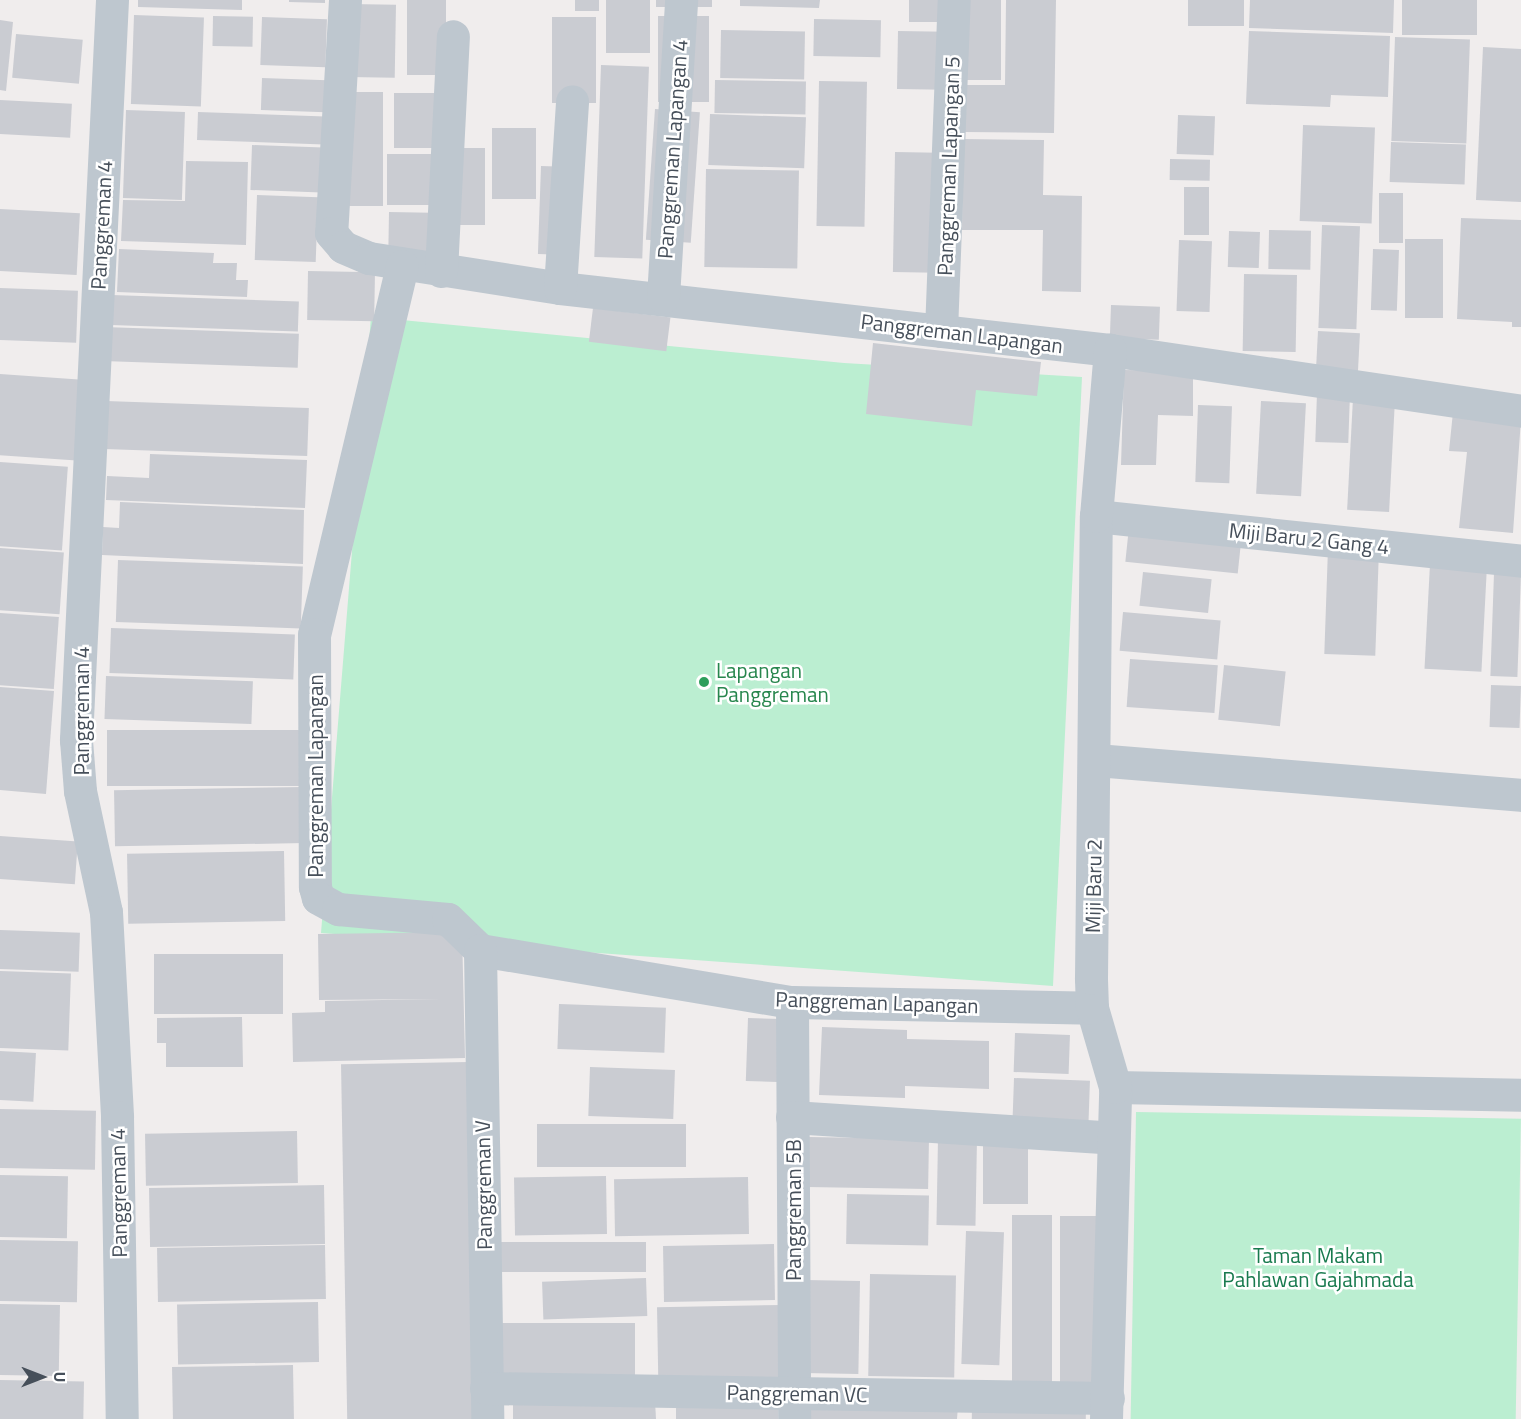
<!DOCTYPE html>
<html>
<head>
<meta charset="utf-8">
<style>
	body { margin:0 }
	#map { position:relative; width:1521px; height:1419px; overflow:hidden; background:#f0eded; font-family:"Titillium Web",sans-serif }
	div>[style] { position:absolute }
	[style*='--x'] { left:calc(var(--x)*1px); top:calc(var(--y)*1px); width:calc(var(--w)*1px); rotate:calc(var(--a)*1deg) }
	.green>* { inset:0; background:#bbeed1; transform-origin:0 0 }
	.building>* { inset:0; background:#caccd2; transform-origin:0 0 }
	.minor>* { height:33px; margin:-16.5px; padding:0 16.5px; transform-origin:16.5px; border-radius:16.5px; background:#bec7cf }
	.dots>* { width:16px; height:16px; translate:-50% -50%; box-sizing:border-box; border:3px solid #fff; border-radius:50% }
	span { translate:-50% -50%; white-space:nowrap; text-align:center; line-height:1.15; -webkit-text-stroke:5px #fff; paint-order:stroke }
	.street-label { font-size:21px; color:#464f5a }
	.leisure-label { font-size:21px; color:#27864d }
	.left { translate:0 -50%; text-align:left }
	.park-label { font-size:21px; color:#187a4e }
	.north { position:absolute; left:12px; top:1347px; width:60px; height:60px; -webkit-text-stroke:4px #fff; paint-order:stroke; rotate:90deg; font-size:16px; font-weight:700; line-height:24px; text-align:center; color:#464f5a }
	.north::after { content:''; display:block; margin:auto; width:21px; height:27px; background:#464f5a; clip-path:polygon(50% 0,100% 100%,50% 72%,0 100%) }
</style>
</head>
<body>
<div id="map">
	<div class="green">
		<div style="clip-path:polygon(371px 317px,844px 363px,1082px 377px,1053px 986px,321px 933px)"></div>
		<div style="left:1136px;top:1112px;width:385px;height:307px;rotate:1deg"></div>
	</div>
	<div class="building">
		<div style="clip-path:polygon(138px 0,242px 0,242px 10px,138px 7px)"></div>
		<div style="clip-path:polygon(289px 0,325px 0,325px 3px,289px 2px)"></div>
		<div style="left:407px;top:0;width:39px;height:75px"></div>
		<div style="left:575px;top:0;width:24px;height:11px"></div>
		<div style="left:606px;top:0;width:44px;height:53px"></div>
		<div style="left:656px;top:0;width:56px;height:7px"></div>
		<div style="clip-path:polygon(740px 0,820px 0,819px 8px,740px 6px)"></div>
		<div style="left:909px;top:0;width:41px;height:22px"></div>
		<div style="left:965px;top:0;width:36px;height:80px"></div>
		<div style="clip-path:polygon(1006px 0,1056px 0,1054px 133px,965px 132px,965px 85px,1005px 85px)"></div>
		<div style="left:1188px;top:0;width:56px;height:26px"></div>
		<div style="clip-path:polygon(1250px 0,1394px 0,1393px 33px,1249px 28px)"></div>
		<div style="left:1402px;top:0;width:75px;height:35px"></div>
		<div style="left:350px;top:4px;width:46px;height:73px;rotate:1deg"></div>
		<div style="left:134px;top:15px;width:70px;height:89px;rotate:2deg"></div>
		<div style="left:213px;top:16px;width:40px;height:30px;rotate:1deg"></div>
		<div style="left:658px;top:16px;width:51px;height:86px"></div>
		<div style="left:262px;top:17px;width:65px;height:48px;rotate:2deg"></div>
		<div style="left:552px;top:17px;width:44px;height:86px"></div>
		<div style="left:814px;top:19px;width:67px;height:37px;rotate:1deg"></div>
		<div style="clip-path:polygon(0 20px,13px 22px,6px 91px,0 90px)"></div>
		<div style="left:721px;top:30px;width:84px;height:48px;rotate:1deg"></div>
		<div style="left:898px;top:31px;width:48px;height:58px;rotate:1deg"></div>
		<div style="clip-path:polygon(1249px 31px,1390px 36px,1388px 97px,1331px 95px,1330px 107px,1246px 104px)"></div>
		<div style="left:16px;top:34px;width:67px;height:44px;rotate:5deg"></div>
		<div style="left:1395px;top:37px;width:75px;height:104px;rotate:2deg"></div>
		<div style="clip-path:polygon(1483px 47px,1521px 49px,1521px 202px,1476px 200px)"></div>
		<div style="left:601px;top:65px;width:48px;height:192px;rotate:2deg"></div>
		<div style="left:262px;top:78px;width:65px;height:32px;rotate:2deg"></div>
		<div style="left:715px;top:80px;width:91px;height:33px;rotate:1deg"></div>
		<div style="left:819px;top:81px;width:48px;height:145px;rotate:1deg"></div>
		<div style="left:343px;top:92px;width:40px;height:114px"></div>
		<div style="left:394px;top:93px;width:48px;height:55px"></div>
		<div style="left:0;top:100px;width:72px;height:34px;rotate:3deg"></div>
		<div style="left:655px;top:109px;width:45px;height:131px;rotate:4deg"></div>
		<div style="left:126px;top:110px;width:59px;height:88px;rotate:2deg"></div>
		<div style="left:198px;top:112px;width:127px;height:28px;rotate:2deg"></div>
		<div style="left:710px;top:114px;width:96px;height:51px;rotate:2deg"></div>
		<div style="left:1178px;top:115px;width:37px;height:39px;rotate:2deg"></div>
		<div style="left:1303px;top:125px;width:72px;height:96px;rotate:2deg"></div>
		<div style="left:492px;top:128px;width:44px;height:71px"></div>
		<div style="clip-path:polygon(963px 139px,1044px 140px,1043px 195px,1082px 196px,1081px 292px,1042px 291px,1043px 230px,962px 230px)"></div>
		<div style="left:1391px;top:142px;width:75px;height:40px;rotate:2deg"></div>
		<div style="left:252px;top:145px;width:71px;height:45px;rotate:2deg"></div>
		<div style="left:448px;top:148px;width:37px;height:77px"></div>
		<div style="left:895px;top:152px;width:43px;height:120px;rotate:1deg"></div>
		<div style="left:387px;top:154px;width:50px;height:51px"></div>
		<div style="left:1170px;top:159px;width:40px;height:21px;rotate:1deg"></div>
		<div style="clip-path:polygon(186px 161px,248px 162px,246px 245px,121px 241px,123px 200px,185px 201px)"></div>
		<div style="left:541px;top:166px;width:38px;height:88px;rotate:2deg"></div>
		<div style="left:706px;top:169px;width:93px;height:98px;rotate:1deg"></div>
		<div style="left:1184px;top:187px;width:25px;height:48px"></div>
		<div style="left:1379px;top:193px;width:24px;height:50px"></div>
		<div style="left:257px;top:195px;width:61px;height:65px;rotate:2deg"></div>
		<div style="left:0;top:209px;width:80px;height:62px;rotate:3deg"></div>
		<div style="left:389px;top:212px;width:42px;height:41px;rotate:1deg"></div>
		<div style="clip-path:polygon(1461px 218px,1521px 220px,1521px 327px,1512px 327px,1512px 322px,1457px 319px)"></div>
		<div style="left:1322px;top:225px;width:38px;height:103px;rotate:2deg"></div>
		<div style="left:1269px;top:230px;width:42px;height:39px;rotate:1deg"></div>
		<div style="left:1229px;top:231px;width:31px;height:36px;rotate:2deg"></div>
		<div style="left:1405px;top:239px;width:38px;height:79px"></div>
		<div style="left:1179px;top:240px;width:33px;height:71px;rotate:2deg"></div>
		<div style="clip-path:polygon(119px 249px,214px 253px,213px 263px,237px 263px,236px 280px,248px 280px,247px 297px,117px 292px)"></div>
		<div style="left:1373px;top:249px;width:26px;height:61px;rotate:2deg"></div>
		<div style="left:308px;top:271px;width:67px;height:49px;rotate:1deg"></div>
		<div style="left:1244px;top:274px;width:53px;height:77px;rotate:1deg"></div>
		<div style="left:0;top:288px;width:78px;height:52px;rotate:2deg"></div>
		<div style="left:112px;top:295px;width:187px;height:30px;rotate:2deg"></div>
		<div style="left:1111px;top:305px;width:49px;height:33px;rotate:2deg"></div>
		<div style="left:593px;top:308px;width:78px;height:34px;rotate:7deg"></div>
		<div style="left:104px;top:327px;width:195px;height:34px;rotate:2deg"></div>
		<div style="left:1318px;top:331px;width:42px;height:45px;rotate:3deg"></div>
		<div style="clip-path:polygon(873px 343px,1041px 362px,1037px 396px,976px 390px,972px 426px,866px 414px)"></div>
		<div style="clip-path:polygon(1124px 370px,1193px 371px,1193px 416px,1158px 415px,1156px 465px,1121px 465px)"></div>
		<div style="left:0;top:374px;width:86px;height:81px;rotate:4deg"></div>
		<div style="left:1317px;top:393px;width:33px;height:49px;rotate:2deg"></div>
		<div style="left:1353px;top:398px;width:42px;height:112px;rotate:3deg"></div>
		<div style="left:106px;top:401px;width:203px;height:48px;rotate:2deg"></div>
		<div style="left:1261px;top:401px;width:45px;height:93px;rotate:3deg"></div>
		<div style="left:1198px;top:405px;width:34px;height:77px;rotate:2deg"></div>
		<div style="clip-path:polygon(1453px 412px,1521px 419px,1513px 533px,1459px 528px,1467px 452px,1449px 451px)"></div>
		<div style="clip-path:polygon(150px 454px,307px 460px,305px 508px,106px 500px,107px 476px,149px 478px)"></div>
		<div style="left:0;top:462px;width:68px;height:84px;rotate:4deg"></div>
		<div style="clip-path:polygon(120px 502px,304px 510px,303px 564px,102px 555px,103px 527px,119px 528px)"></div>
		<div style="left:1129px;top:527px;width:113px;height:35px;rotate:6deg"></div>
		<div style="left:0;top:548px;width:64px;height:62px;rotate:4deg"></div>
		<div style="left:1328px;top:548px;width:51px;height:106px;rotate:2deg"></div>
		<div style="left:118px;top:560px;width:185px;height:62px;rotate:2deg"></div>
		<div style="left:1430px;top:564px;width:57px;height:105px;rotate:3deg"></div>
		<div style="left:1143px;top:572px;width:69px;height:34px;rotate:6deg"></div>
		<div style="left:1494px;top:573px;width:27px;height:103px;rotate:2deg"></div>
		<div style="left:1123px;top:612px;width:98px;height:39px;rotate:5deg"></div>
		<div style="left:0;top:613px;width:59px;height:72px;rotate:4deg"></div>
		<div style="left:111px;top:628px;width:184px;height:45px;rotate:2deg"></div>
		<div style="left:1130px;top:659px;width:88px;height:48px;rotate:4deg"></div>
		<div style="left:1224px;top:665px;width:62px;height:55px;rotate:6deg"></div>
		<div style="left:106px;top:676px;width:147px;height:43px;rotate:2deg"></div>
		<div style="left:1491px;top:685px;width:30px;height:42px;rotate:2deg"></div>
		<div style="clip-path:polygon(0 687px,54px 691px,46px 794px,0 790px)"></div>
		<div style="left:311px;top:730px;width:56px;height:204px;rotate:90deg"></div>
		<div style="left:304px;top:787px;width:56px;height:190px;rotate:89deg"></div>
		<div style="left:0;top:836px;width:78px;height:43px;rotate:4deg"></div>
		<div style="left:284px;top:851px;width:70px;height:157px;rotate:89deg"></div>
		<div style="left:0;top:930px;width:80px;height:39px;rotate:2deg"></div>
		<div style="clip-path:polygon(462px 932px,465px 1058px,293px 1062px,292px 1013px,325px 1012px,325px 1001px,441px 999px,319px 1000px,318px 934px)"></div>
		<div style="left:283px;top:954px;width:60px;height:129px;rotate:90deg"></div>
		<div style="left:0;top:971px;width:71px;height:77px;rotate:2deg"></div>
		<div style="left:559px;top:1004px;width:107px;height:45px;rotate:2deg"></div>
		<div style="clip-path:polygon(242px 1017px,243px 1067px,166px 1067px,166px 1043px,157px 1043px,157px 1018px)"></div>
		<div style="left:748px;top:1018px;width:32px;height:63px;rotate:2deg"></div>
		<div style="clip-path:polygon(822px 1027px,907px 1030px,907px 1039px,989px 1041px,989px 1089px,905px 1086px,905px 1098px,819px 1095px)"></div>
		<div style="left:1015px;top:1033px;width:55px;height:39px;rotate:2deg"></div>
		<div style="left:0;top:1051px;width:36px;height:49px;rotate:3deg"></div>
		<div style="left:469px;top:1062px;width:357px;height:128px;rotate:89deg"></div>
		<div style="left:590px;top:1067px;width:85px;height:49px;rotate:2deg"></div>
		<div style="left:1014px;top:1078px;width:76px;height:47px;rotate:2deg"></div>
		<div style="left:0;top:1109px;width:96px;height:59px;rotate:1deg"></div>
		<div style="left:686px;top:1124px;width:43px;height:149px;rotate:90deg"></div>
		<div style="left:297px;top:1131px;width:52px;height:152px;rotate:89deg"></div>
		<div style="left:808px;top:1137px;width:121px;height:50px;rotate:1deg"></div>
		<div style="left:938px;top:1138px;width:39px;height:87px;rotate:1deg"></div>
		<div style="left:983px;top:1143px;width:45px;height:61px"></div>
		<div style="left:0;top:1175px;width:68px;height:62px;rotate:1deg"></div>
		<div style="left:606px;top:1176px;width:58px;height:92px;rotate:89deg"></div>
		<div style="left:748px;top:1177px;width:57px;height:134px;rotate:89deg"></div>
		<div style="left:324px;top:1185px;width:59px;height:175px;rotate:89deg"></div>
		<div style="left:847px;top:1194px;width:82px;height:50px;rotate:1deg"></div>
		<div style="left:1012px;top:1215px;width:40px;height:171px"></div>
		<div style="left:1060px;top:1216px;width:39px;height:167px"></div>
		<div style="left:966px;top:1231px;width:38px;height:133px;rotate:2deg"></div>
		<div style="left:0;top:1240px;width:78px;height:61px;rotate:1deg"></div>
		<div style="left:646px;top:1242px;width:30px;height:145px;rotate:90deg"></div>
		<div style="left:774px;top:1244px;width:56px;height:111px;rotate:89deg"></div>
		<div style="left:325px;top:1245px;width:54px;height:168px;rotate:89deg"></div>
		<div style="left:870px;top:1274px;width:86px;height:102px;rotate:1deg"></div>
		<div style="left:646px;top:1278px;width:38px;height:104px;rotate:88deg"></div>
		<div style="left:805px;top:1280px;width:55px;height:93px;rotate:1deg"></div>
		<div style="left:318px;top:1302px;width:60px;height:141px;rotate:89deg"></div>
		<div style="left:0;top:1304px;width:60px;height:71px;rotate:1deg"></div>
		<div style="left:782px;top:1305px;width:75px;height:125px;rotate:89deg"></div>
		<div style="left:635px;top:1323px;width:54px;height:136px;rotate:90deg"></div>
		<div style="left:293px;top:1365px;width:54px;height:121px;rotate:89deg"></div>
		<div style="left:0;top:1380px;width:84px;height:39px;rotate:1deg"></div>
		<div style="clip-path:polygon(655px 1401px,656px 1419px,513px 1419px,513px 1404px)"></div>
		<div style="left:778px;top:1403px;width:16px;height:102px;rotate:90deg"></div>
		<div style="clip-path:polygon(808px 1403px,958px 1406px,957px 1419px,808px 1419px)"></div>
		<div style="left:972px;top:1406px;width:114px;height:13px;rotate:1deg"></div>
	</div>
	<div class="minor">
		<div style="--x:112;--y:0;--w:741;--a:92.79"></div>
		<div style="--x:76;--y:740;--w:51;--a:85.5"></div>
		<div style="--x:80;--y:791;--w:124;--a:77.9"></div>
		<div style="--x:106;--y:912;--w:205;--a:86.9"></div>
		<div style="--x:117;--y:1117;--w:302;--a:89.1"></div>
		<div style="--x:345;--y:0;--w:233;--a:93.4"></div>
		<div style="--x:331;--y:233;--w:18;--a:49"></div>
		<div style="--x:343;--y:247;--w:28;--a:23"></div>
		<div style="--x:369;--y:258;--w:193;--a:8.9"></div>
		<div style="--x:560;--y:288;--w:553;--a:6.43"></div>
		<div style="--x:1110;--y:350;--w:416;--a:8.4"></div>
		<div style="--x:402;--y:266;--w:378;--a:103.4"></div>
		<div style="--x:314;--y:634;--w:253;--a:89.8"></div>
		<div style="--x:315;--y:887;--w:11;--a:75"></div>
		<div style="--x:318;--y:898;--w:23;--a:29"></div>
		<div style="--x:338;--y:909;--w:110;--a:5.2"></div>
		<div style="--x:448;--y:919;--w:45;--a:44.1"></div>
		<div style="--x:480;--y:950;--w:316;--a:9.5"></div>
		<div style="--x:792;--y:1002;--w:300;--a:1.1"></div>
		<div style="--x:441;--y:271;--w:235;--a:-87.1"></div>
		<div style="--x:560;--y:288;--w:187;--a:-86.3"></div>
		<div style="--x:663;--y:297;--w:298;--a:-86.5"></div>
		<div style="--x:941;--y:331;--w:331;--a:-87.8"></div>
		<div style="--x:1096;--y:516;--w:427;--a:6"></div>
		<div style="--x:1096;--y:760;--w:426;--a:4.7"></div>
		<div style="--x:480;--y:950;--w:469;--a:89.1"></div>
		<div style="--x:792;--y:1002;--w:417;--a:89.7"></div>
		<div style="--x:1115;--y:1087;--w:406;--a:1.1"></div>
		<div style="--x:792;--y:1117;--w:322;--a:3.7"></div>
		<div style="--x:486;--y:1388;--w:622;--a:0.92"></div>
		<div style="--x:1106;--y:1419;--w:332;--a:-88.4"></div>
		<div style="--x:1115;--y:1087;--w:82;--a:-106.2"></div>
		<div style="--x:1092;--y:1008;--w:30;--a:-92"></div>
		<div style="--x:1091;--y:978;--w:462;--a:-89.4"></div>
		<div style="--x:1096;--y:516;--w:167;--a:-85.2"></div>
	</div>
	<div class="dots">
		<div style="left:704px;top:682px;background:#2e9e5b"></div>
	</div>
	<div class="street-label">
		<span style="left:672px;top:149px;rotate:-86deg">Panggreman Lapangan 4</span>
		<span style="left:948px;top:166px;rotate:-88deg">Panggreman Lapangan 5</span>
		<span style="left:101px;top:225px;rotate:-87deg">Panggreman 4</span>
		<span style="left:962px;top:333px;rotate:7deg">Panggreman Lapangan</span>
		<span style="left:1309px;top:538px;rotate:6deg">Miji Baru 2 Gang 4</span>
		<span style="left:81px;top:711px;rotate:-90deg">Panggreman 4</span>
		<span style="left:315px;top:776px;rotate:-90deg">Panggreman Lapangan</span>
		<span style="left:1093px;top:886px;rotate:-89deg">Miji Baru 2</span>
		<span style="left:877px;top:1002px;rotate:2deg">Panggreman Lapangan</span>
		<span style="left:483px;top:1185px;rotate:-91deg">Panggreman V</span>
		<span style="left:118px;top:1193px;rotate:-91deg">Panggreman 4</span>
		<span style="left:793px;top:1210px;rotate:-90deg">Panggreman 5B</span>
		<span style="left:797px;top:1393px;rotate:1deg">Panggreman VC</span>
	</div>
	<div class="leisure-label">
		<span class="left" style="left:716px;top:682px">Lapangan<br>Panggreman</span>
	</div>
	<div class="park-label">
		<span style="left:1318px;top:1267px">Taman Makam<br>Pahlawan Gajahmada</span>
	</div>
	<div class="north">U</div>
</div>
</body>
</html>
